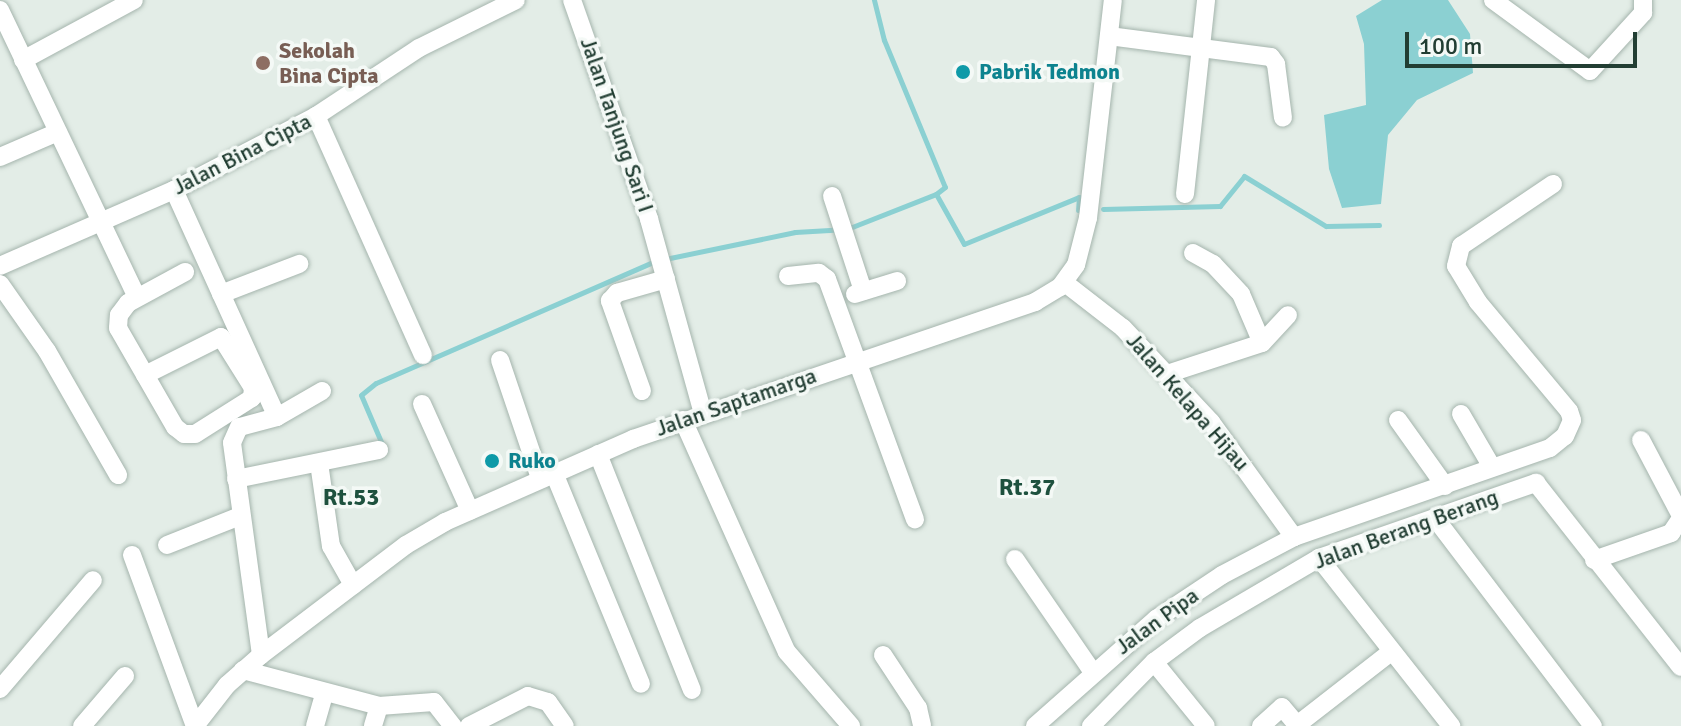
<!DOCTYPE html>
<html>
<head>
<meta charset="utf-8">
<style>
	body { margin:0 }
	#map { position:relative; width:1681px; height:726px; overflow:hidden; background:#e3ede7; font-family:Signika,sans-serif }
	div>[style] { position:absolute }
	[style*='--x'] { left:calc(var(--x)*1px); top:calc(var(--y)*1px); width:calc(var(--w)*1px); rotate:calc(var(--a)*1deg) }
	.water>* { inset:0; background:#8bd0d2 }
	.stream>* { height:5px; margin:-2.5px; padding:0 2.5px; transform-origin:2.5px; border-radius:2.5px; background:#8bd0d2 }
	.roads { filter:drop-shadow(0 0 2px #a5b5ad) drop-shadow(0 0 2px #a5b5ad) }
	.minor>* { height:18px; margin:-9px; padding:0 9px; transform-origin:9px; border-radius:9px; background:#fff }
	.dots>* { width:22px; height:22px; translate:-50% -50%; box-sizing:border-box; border:4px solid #f4f9f6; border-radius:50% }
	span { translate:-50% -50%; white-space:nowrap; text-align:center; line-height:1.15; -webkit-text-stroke:7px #f4f9f6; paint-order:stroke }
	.education-label { font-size:22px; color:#785e54; font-weight:700 }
	.left { translate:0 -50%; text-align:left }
	.culture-label { font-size:22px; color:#0d838f; font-weight:700 }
	.street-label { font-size:22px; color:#223e33 }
	.neighbourhood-label { font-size:24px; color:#1e513e; font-weight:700 }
	.scale { position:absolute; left:1405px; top:32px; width:232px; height:36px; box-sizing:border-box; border:4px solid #223e33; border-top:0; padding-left:10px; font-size:24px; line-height:28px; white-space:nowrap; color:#223e33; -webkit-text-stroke:6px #f4f9f6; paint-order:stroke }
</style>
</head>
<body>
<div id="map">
	<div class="water">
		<div style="clip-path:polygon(1382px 0,1448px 0,1470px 34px,1473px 73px,1417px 100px,1388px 135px,1381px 204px,1342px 208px,1329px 169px,1324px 115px,1366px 105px,1364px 44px,1356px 16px)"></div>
	</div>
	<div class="stream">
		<div style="--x:874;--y:0;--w:41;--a:76"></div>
		<div style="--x:884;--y:40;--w:159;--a:67.5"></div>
		<div style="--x:945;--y:187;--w:11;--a:142"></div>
		<div style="--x:1103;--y:209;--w:117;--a:-1.5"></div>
		<div style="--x:1220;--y:206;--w:38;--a:-51"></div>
		<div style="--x:1244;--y:176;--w:96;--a:31.4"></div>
		<div style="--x:1326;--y:226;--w:53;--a:-1.1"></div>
		<div style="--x:665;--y:259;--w:133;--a:-11.7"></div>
		<div style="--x:795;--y:232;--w:52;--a:-3.3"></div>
		<div style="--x:847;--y:229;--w:96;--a:-21.5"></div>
		<div style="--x:936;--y:194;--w:57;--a:60.8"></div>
		<div style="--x:964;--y:244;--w:124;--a:-22.2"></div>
		<div style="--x:1079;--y:197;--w:13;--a:94"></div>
		<div style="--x:382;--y:444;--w:53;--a:-113.2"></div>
		<div style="--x:361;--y:395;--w:19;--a:-39"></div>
		<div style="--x:376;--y:383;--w:305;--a:-23.6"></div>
	</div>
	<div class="roads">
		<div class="minor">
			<div style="--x:572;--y:0;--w:232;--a:70.6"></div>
			<div style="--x:649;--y:219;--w:202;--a:74.5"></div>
			<div style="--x:1493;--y:0;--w:120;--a:36.2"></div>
			<div style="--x:1590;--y:71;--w:79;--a:-47.6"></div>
			<div style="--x:1643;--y:13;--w:13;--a:-90"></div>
			<div style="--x:0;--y:10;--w:318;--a:64.5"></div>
			<div style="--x:1109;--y:36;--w:163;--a:7.4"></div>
			<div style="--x:1271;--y:57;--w:9;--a:54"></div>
			<div style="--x:1276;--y:64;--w:54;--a:82.6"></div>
			<div style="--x:23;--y:60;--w:126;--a:-28.4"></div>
			<div style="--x:316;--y:116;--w:262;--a:65.9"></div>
			<div style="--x:0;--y:157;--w:63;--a:-23.3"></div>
			<div style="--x:174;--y:190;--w:249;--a:65.6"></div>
			<div style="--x:277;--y:417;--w:39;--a:165"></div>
			<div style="--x:239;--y:427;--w:17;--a:114"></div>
			<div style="--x:232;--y:443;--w:214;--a:82.2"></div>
			<div style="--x:1185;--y:194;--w:195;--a:-83.8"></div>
			<div style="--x:832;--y:196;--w:100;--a:71.9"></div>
			<div style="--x:1193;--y:253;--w:23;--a:29"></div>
			<div style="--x:1213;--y:264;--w:41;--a:47"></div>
			<div style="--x:1241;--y:294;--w:53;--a:66.8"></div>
			<div style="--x:0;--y:266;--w:190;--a:-23.6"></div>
			<div style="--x:174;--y:190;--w:160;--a:-27.5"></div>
			<div style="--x:316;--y:116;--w:123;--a:-33.4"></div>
			<div style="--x:419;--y:48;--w:108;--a:-26.3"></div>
			<div style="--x:788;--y:276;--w:31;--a:-6"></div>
			<div style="--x:819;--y:273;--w:10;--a:37"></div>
			<div style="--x:827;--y:279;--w:256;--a:69.9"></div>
			<div style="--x:1065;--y:283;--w:73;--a:37.8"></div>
			<div style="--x:1123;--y:328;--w:129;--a:46.9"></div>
			<div style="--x:1211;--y:422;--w:142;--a:54.2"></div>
			<div style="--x:0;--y:284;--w:82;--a:55"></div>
			<div style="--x:47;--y:351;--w:143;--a:60.2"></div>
			<div style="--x:221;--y:294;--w:84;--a:-21"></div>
			<div style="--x:855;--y:294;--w:44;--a:-17.2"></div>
			<div style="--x:500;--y:360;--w:125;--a:71.3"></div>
			<div style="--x:1167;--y:374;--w:100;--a:-18.1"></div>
			<div style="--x:1262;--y:343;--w:38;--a:-47"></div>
			<div style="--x:145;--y:375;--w:85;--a:-26.6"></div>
			<div style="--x:221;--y:337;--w:60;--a:57.9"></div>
			<div style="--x:253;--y:388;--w:10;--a:96"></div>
			<div style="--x:252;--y:398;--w:67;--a:147.7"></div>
			<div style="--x:195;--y:434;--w:11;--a:180"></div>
			<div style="--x:184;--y:434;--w:11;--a:-142"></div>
			<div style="--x:175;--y:427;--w:114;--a:-119.9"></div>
			<div style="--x:118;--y:328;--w:13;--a:-86"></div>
			<div style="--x:119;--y:315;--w:15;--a:-53"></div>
			<div style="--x:128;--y:303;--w:65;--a:-28.5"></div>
			<div style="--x:642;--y:391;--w:96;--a:-109.6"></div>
			<div style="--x:610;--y:301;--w:11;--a:-49"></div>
			<div style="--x:617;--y:293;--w:51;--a:-15.9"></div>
			<div style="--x:422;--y:404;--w:117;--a:65.8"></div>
			<div style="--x:1461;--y:414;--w:61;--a:59.7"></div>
			<div style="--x:277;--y:417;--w:52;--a:-30"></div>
			<div style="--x:683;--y:420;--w:254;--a:65.9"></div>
			<div style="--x:787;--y:652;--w:98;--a:49.1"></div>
			<div style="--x:1398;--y:420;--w:81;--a:54.5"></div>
			<div style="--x:1641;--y:440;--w:86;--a:62.2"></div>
			<div style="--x:598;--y:454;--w:254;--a:68.3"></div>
			<div style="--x:319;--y:463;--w:84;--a:81.8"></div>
			<div style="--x:331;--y:546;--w:45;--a:60.6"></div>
			<div style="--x:554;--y:473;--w:228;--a:67.6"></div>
			<div style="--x:236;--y:479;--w:146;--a:-11.5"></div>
			<div style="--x:1435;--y:518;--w:261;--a:52.8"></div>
			<div style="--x:167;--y:545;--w:79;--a:-21.7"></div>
			<div style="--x:132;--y:555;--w:182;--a:69.8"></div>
			<div style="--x:1319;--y:558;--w:214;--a:51.8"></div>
			<div style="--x:1015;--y:559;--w:136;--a:55.5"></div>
			<div style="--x:1594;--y:560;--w:82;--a:-19.3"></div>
			<div style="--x:1671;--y:533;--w:18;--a:-56"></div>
			<div style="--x:883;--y:655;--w:64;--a:56.6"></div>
			<div style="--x:918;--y:708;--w:18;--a:77"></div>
			<div style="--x:1154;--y:662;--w:82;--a:50.9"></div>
			<div style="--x:243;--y:670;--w:141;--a:14.8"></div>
			<div style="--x:379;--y:706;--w:21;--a:107"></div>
			<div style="--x:0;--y:689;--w:143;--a:-49.5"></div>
			<div style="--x:379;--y:706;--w:55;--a:-4.2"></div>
			<div style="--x:434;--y:702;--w:31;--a:52"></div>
			<div style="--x:1297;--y:725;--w:120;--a:-37.9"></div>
			<div style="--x:82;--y:726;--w:66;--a:-49.3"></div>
			<div style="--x:195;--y:726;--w:52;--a:-52"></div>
			<div style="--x:227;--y:685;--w:45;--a:-41.4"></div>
			<div style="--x:261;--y:655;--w:182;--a:-37.2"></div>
			<div style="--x:406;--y:545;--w:45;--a:-30.5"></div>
			<div style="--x:445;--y:522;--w:206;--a:-23.8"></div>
			<div style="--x:633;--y:439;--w:425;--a:-18.8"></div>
			<div style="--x:1035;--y:302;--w:29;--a:-31"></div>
			<div style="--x:1060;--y:287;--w:27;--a:-54"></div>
			<div style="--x:1076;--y:265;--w:49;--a:-75.7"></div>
			<div style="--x:1088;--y:218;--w:219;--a:-83.5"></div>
			<div style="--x:315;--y:726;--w:35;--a:-74"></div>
			<div style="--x:469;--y:726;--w:66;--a:-27"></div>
			<div style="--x:528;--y:696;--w:21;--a:17"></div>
			<div style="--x:548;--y:702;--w:29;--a:55"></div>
			<div style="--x:1035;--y:726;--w:162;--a:-41.5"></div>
			<div style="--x:1156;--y:619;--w:79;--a:-33.7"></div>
			<div style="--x:1222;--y:575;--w:81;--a:-27.8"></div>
			<div style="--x:1294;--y:537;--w:271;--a:-19.2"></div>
			<div style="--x:1550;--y:448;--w:19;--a:-39"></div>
			<div style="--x:1565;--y:436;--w:17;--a:-66"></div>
			<div style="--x:1572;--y:420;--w:9;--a:-108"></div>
			<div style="--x:1569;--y:411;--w:142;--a:-129.9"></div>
			<div style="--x:1478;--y:302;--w:42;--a:-121.4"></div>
			<div style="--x:1456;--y:266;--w:21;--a:-76"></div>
			<div style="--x:1461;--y:246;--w:111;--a:-34"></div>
			<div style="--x:1091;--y:726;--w:90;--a:-45.5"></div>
			<div style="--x:1154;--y:662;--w:57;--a:-36.5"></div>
			<div style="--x:1200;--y:628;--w:138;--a:-30.5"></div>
			<div style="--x:1319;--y:558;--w:230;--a:-19.1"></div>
			<div style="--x:1536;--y:483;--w:234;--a:51.8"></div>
			<div style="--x:1261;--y:726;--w:28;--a:-42"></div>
			<div style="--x:1282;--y:707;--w:25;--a:50"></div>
		</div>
	</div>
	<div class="dots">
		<div style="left:263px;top:63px;background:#8d6e63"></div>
		<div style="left:963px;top:72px;background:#0f9aa8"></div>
		<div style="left:492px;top:461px;background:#0f9aa8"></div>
	</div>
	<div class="education-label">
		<span class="left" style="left:279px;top:63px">Sekolah<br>Bina Cipta</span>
	</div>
	<div class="culture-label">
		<span class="left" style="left:979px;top:72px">Pabrik Tedmon</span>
		<span class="left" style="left:508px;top:461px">Ruko</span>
	</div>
	<div class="street-label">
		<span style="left:617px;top:125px;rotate:71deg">Jalan Tanjung Sari I</span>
		<span style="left:242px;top:154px;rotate:-27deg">Jalan Bina Cipta</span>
		<span style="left:736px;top:402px;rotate:-19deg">Jalan Saptamarga</span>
		<span style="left:1188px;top:402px;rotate:49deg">Jalan Kelapa Hijau</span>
		<span style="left:1406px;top:529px;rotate:-20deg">Jalan Berang Berang</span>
		<span style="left:1157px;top:621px;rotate:-36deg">Jalan Pipa</span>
	</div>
	<div class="neighbourhood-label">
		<span style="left:1027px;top:488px">Rt.37</span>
		<span style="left:351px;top:498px">Rt.53</span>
	</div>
	<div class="scale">100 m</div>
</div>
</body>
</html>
